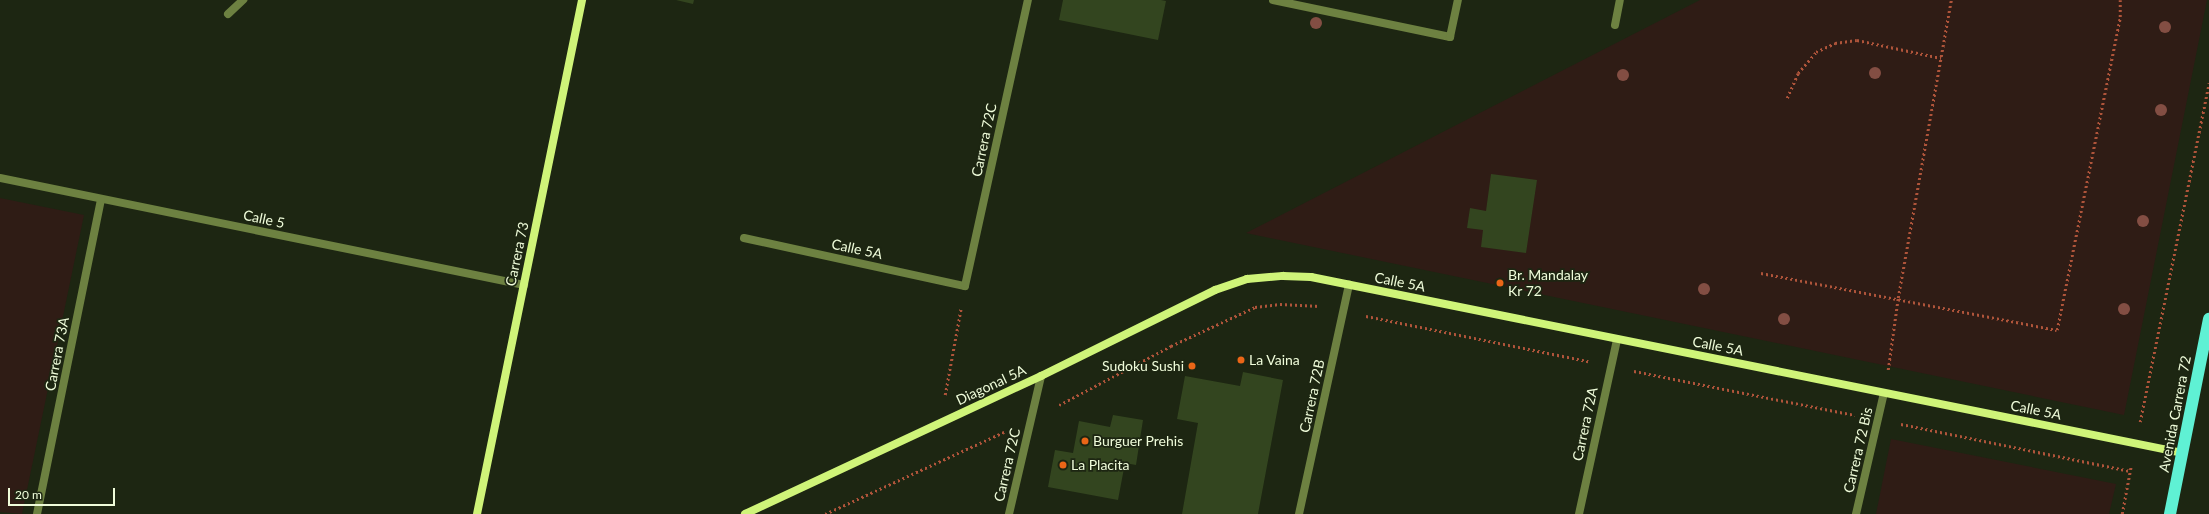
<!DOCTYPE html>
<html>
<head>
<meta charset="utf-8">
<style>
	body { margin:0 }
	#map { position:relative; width:2209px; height:514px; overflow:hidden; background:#1d2612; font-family:Lato,sans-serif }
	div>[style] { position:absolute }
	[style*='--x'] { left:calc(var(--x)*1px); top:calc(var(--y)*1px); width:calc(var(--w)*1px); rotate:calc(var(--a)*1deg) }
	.green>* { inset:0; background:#2f1c15 }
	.building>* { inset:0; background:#33451f }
	.path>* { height:2.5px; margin-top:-1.25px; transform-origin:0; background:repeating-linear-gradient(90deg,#af543a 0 2px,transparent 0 5px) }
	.lane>* { height:8px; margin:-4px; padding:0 4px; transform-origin:4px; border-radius:4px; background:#6d8141 }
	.street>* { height:8px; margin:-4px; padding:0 4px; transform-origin:4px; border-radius:4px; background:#6d8141 }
	.secondary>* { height:8px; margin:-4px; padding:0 4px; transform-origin:4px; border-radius:4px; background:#cff479 }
	.highway>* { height:12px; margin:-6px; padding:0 6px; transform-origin:6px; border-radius:6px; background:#5ff1d4 }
	.trees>* { width:12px; height:12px; margin:-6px; border-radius:50%; background:#834e43 }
	.dots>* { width:11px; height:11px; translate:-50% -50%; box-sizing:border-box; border:2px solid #1d2612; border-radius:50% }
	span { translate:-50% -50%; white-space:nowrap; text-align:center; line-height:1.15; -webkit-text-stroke:3.5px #1d2612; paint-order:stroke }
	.street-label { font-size:14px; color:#effcda }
	.poi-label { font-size:14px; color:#effcda }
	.left { translate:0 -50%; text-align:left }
	.right { translate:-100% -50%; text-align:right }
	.scale { position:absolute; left:8px; top:488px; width:107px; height:18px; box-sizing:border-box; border:2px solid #effcda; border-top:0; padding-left:5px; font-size:12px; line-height:14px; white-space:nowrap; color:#effcda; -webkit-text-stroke:3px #1d2612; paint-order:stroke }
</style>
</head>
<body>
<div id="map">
	<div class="green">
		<div style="clip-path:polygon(1700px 0,2207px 0,2124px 415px,1246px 233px)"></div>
		<div style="clip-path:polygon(0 198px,84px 215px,22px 514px,0 512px)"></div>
		<div style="clip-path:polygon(1891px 439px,2116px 484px,2109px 514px,1876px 514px)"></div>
	</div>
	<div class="building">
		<div style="clip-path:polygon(676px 0,694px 0,693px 4px)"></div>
		<div style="clip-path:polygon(1063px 0,1161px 0,1166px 1px,1158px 40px,1059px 20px)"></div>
		<div style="clip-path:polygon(1491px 174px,1537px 180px,1526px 253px,1481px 247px,1483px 230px,1467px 228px,1470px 208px,1486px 211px)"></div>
		<div style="clip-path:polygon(1243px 372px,1283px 380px,1258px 514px,1182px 514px,1198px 423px,1177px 419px,1185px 376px,1240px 386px)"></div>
		<div style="clip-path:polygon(1113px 415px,1143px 420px,1136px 465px,1125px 463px,1118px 500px,1048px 487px,1055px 450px,1073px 453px,1079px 421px,1110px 427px)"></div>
	</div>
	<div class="path">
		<div style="--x:1787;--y:98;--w:27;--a:-66"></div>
		<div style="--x:1798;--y:73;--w:28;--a:-49"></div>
		<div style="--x:1816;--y:52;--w:21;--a:-25"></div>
		<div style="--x:1835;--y:43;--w:22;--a:-8"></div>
		<div style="--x:1857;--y:40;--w:86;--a:12.1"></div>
		<div style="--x:1761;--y:273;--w:301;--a:10.9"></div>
		<div style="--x:2057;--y:330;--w:319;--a:-78.6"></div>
		<div style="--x:2120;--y:17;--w:17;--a:-90"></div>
		<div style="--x:1366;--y:316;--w:227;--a:11.5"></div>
		<div style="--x:1888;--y:370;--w:73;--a:-82.1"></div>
		<div style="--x:1898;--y:298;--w:303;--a:-79.9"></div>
		<div style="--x:1634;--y:371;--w:225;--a:11.3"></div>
		<div style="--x:945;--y:395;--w:88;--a:-79.6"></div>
		<div style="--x:1059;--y:405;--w:127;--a:-27.8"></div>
		<div style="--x:1171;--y:346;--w:93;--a:-24.9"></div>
		<div style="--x:1255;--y:307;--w:25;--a:-7"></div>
		<div style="--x:1280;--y:304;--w:40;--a:2.9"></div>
		<div style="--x:2140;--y:422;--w:346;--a:-78.5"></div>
		<div style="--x:1901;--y:424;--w:234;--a:11.6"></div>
		<div style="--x:825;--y:514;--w:197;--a:-24.6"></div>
		<div style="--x:2122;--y:514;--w:49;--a:-79.4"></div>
	</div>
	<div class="lane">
		<div style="--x:1615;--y:25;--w:25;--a:-79"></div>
	</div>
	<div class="street">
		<div style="--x:1273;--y:0;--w:181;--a:11.8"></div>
		<div style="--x:1450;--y:37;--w:38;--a:-78"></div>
		<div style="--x:228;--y:14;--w:21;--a:-43"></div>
		<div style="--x:0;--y:178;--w:535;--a:11.54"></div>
		<div style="--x:744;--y:238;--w:226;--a:12.3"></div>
		<div style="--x:965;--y:286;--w:293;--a:-77.6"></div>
		<div style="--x:37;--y:514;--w:321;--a:-78.5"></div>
		<div style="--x:1009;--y:514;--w:142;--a:-76.9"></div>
		<div style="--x:1299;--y:514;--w:235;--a:-77.7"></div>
		<div style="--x:1579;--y:514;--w:179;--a:-77.7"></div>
		<div style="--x:1856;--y:514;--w:124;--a:-77"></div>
	</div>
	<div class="secondary">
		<div style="--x:477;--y:514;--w:525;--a:-78.45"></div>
		<div style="--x:745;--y:514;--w:327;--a:-25"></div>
		<div style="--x:1041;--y:376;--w:194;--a:-26.3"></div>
		<div style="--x:1215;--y:290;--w:34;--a:-19"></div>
		<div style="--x:1247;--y:279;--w:36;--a:-5"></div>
		<div style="--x:1283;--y:276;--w:28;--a:2"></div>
		<div style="--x:1311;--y:277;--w:890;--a:11.41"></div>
	</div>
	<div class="highway">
		<div style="--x:2170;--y:514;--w:199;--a:-78.7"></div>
	</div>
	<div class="trees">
		<div style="left:1316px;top:23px"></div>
		<div style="left:2165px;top:27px"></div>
		<div style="left:1875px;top:73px"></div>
		<div style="left:1623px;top:75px"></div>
		<div style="left:2161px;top:110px"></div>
		<div style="left:2143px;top:221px"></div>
		<div style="left:1704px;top:289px"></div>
		<div style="left:2124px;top:309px"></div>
		<div style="left:1784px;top:319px"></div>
	</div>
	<div class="dots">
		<div style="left:1500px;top:283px;background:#eb6617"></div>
		<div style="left:1241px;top:360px;background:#eb6617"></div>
		<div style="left:1192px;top:366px;background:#eb6617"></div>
		<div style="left:1085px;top:441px;background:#eb6617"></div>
		<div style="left:1063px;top:465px;background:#eb6617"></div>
	</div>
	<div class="street-label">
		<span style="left:984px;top:140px;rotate:-78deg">Carrera 72C</span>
		<span style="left:264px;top:219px;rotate:12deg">Calle 5</span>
		<span style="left:857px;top:249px;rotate:12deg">Calle 5A</span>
		<span style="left:517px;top:254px;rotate:-78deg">Carrera 73</span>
		<span style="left:1400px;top:282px;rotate:11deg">Calle 5A</span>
		<span style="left:1718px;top:346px;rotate:11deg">Calle 5A</span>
		<span style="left:57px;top:354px;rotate:-79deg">Carrera 73A</span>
		<span style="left:991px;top:385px;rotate:-25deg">Diagonal 5A</span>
		<span style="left:1312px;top:396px;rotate:-78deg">Carrera 72B</span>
		<span style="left:2036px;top:410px;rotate:11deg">Calle 5A</span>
		<span style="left:2175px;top:414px;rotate:-79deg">Avenida Carrera 72</span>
		<span style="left:1585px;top:424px;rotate:-78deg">Carrera 72A</span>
		<span style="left:1858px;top:450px;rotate:-77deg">Carrera 72 Bis</span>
		<span style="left:1007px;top:465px;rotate:-77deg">Carrera 72C</span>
	</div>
	<div class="poi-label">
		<span class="left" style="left:1508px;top:283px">Br. Mandalay<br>Kr 72</span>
		<span class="left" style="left:1249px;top:360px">La Vaina</span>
		<span class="right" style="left:1184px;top:366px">Sudoku Sushi</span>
		<span class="left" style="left:1093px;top:441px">Burguer Prehis</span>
		<span class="left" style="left:1071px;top:465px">La Placita</span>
	</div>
	<div class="scale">20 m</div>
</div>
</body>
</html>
